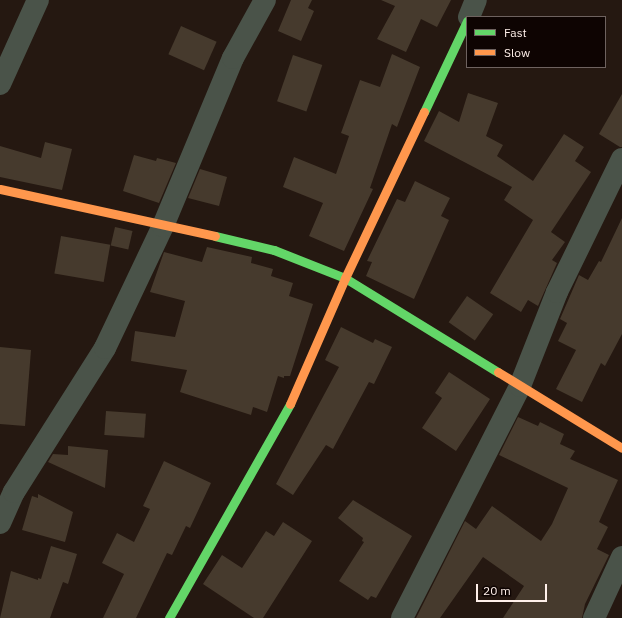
<!DOCTYPE html>
<html>
<head>
<meta charset="utf-8">
<style>
	body { margin:0 }
	#map { position:relative; width:622px; height:618px; overflow:hidden; background:#251811; font-family:"IBM Plex Sans",sans-serif }
	div>[style] { position:absolute }
	[style*='--x'] { left:calc(var(--x)*1px); top:calc(var(--y)*1px); width:calc(var(--w)*1px); rotate:calc(var(--a)*1deg) }
	.building>* { inset:0; background:#463a2d; transform-origin:0 0 }
	.street>* { height:22px; margin:-11px; padding:0 11px; transform-origin:11px; border-radius:11px; background:#4a5349 }
	.fast>* { height:9px; margin:-4.5px; padding:0 4.5px; transform-origin:4.5px; border-radius:4.5px; background:#63d668 }
	.slow>* { height:9px; margin:-4.5px; padding:0 4.5px; transform-origin:4.5px; border-radius:4.5px; background:#ff974d }
	span { translate:-50% -50%; white-space:nowrap; text-align:center; line-height:1.15; -webkit-text-stroke:4px #0e0402; paint-order:stroke }
	.legend { position:absolute; left:466px; top:16px; width:140px; height:52px; box-sizing:border-box; background:#0e0402; border:1px solid #6e625f; margin:0; padding:5px 7px; list-style:none; font-size:12px; color:#fff0ea }
	.legend li { display:flex; align-items:center; gap:8px; height:20px }
	.legend b { width:20px; border:1px solid #6e625f }
	.scale { position:absolute; left:476px; top:584px; width:71px; height:18px; box-sizing:border-box; border:2px solid #fff0ea; border-top:0; padding-left:5px; font-size:12px; line-height:14px; white-space:nowrap; color:#fff0ea; -webkit-text-stroke:3px #0e0402; paint-order:stroke }
</style>
</head>
<body>
<div id="map">
	<div class="building">
		<div style="clip-path:polygon(291px 0,312px 0,308px 8px,314px 11px,301px 41px,278px 31px)"></div>
		<div style="clip-path:polygon(381px 0,451px 0,437px 27px,421px 19px,406px 52px,377px 39px,395px 6px)"></div>
		<div style="left:181px;top:26px;width:39px;height:31px;rotate:24deg"></div>
		<div style="clip-path:polygon(392px 54px,420px 67px,397px 127px,392px 124px,370px 188px,373px 189px,344px 251px,309px 236px,323px 203px,283px 187px,294px 157px,336px 174px,349px 136px,341px 133px,360px 80px,380px 87px)"></div>
		<div style="left:293px;top:55px;width:31px;height:49px;rotate:19deg"></div>
		<div style="clip-path:polygon(468px 93px,498px 103px,486px 136px,503px 145px,497px 156px,533px 181px,564px 134px,584px 147px,575px 161px,591px 172px,551px 232px,565px 242px,552px 260px,557px 263px,538px 306px,528px 300px,521px 312px,490px 293px,533px 220px,504px 200px,512px 187px,424px 141px,439px 111px,459px 122px)"></div>
		<div style="clip-path:polygon(622px 94px,622px 147px,620px 147px,599px 134px)"></div>
		<div style="clip-path:polygon(45px 142px,72px 149px,62px 190px,0 177px,0 146px,41px 158px)"></div>
		<div style="clip-path:polygon(134px 155px,156px 161px,157px 158px,176px 163px,159px 203px,123px 191px)"></div>
		<div style="clip-path:polygon(200px 169px,227px 177px,219px 206px,188px 198px)"></div>
		<div style="clip-path:polygon(415px 181px,450px 198px,441px 216px,449px 220px,414px 299px,366px 276px,372px 262px,367px 261px,397px 199px,405px 202px)"></div>
		<div style="clip-path:polygon(622px 218px,622px 334px,605px 366px,601px 363px,582px 402px,556px 389px,576px 350px,558px 341px,567px 323px,560px 319px,579px 275px,588px 280px,599px 261px,601px 262px)"></div>
		<div style="left:115px;top:227px;width:18px;height:19px;rotate:13deg"></div>
		<div style="left:61px;top:236px;width:50px;height:38px;rotate:10deg"></div>
		<div style="clip-path:polygon(207px 247px,252px 257px,251px 263px,273px 269px,271px 276px,293px 283px,289px 296px,313px 304px,290px 376px,284px 376px,284px 378px,278px 376px,267px 412px,253px 407px,251px 415px,180px 392px,187px 370px,131px 361px,135px 331px,175px 337px,185px 301px,150px 292px,164px 252px,202px 262px)"></div>
		<div style="left:467px;top:296px;width:32px;height:32px;rotate:35deg"></div>
		<div style="clip-path:polygon(341px 327px,373px 343px,375px 339px,392px 347px,374px 384px,369px 382px,333px 449px,326px 445px,293px 495px,276px 484px,339px 367px,325px 360px)"></div>
		<div style="clip-path:polygon(0 347px,31px 350px,25px 426px,0 424px)"></div>
		<div style="clip-path:polygon(449px 372px,490px 399px,456px 451px,422px 428px,442px 398px,435px 393px)"></div>
		<div style="left:106px;top:411px;width:40px;height:24px;rotate:4deg"></div>
		<div style="clip-path:polygon(518px 417px,538px 426px,540px 422px,564px 434px,560px 444px,575px 451px,570px 459px,618px 480px,599px 522px,608px 527px,597px 549px,609px 555px,585px 604px,582px 618px,503px 618px,524px 586px,483px 557px,440px 618px,416px 618px,465px 521px,476px 529px,492px 506px,541px 541px,552px 524px,568px 488px,499px 455px)"></div>
		<div style="clip-path:polygon(68px 446px,108px 450px,105px 488px,48px 462px,53px 454px,68px 455px)"></div>
		<div style="clip-path:polygon(164px 461px,211px 483px,190px 528px,186px 526px,172px 555px,167px 553px,136px 618px,103px 618px,124px 574px,102px 563px,117px 533px,134px 542px,150px 509px,143px 506px)"></div>
		<div style="clip-path:polygon(38px 494px,73px 512px,65px 542px,22px 530px,32px 496px,38px 498px)"></div>
		<div style="clip-path:polygon(353px 500px,412px 536px,376px 598px,371px 596px,368px 600px,339px 581px,364px 542px,362px 541px,363px 538px,338px 518px)"></div>
		<div style="clip-path:polygon(283px 522px,312px 541px,263px 618px,254px 618px,203px 584px,222px 555px,242px 568px,266px 531px,274px 536px)"></div>
		<div style="clip-path:polygon(51px 546px,77px 554px,68px 584px,63px 582px,50px 618px,0 618px,11px 571px,38px 580px,38px 578px,41px 579px)"></div>
	</div>
	<div class="street">
		<div style="--x:469;--y:17;--w:18;--a:-68"></div>
		<div style="--x:0;--y:84;--w:92;--a:-65.7"></div>
		<div style="--x:0;--y:523;--w:34;--a:-66"></div>
		<div style="--x:14;--y:492;--w:170;--a:-57.7"></div>
		<div style="--x:105;--y:348;--w:135;--a:-64.6"></div>
		<div style="--x:163;--y:226;--w:182;--a:-67.4"></div>
		<div style="--x:233;--y:58;--w:66;--a:-61.1"></div>
		<div style="--x:402;--y:618;--w:260;--a:-63"></div>
		<div style="--x:520;--y:386;--w:101;--a:-68.5"></div>
		<div style="--x:557;--y:292;--w:148;--a:-64"></div>
		<div style="--x:594;--y:618;--w:67;--a:-65.3"></div>
	</div>
	<div class="fast">
		<div style="--x:424;--y:112;--w:101;--a:-64.7"></div>
		<div style="--x:215;--y:236;--w:61;--a:13.3"></div>
		<div style="--x:274;--y:250;--w:76;--a:21.5"></div>
		<div style="--x:345;--y:278;--w:180;--a:31.6"></div>
		<div style="--x:169;--y:618;--w:246;--a:-60.5"></div>
	</div>
	<div class="slow">
		<div style="--x:0;--y:189;--w:220;--a:12.3"></div>
		<div style="--x:498;--y:372;--w:145;--a:31.5"></div>
		<div style="--x:290;--y:404;--w:137;--a:-66.4"></div>
		<div style="--x:345;--y:278;--w:184;--a:-64.6"></div>
	</div>
	<ul class="legend">
	<li><b style="height:5px;background:#63d668"></b>Fast</li>
	<li><b style="height:5px;background:#ff974d"></b>Slow</li>
	</ul>
	<div class="scale">20 m</div>
</div>
</body>
</html>
